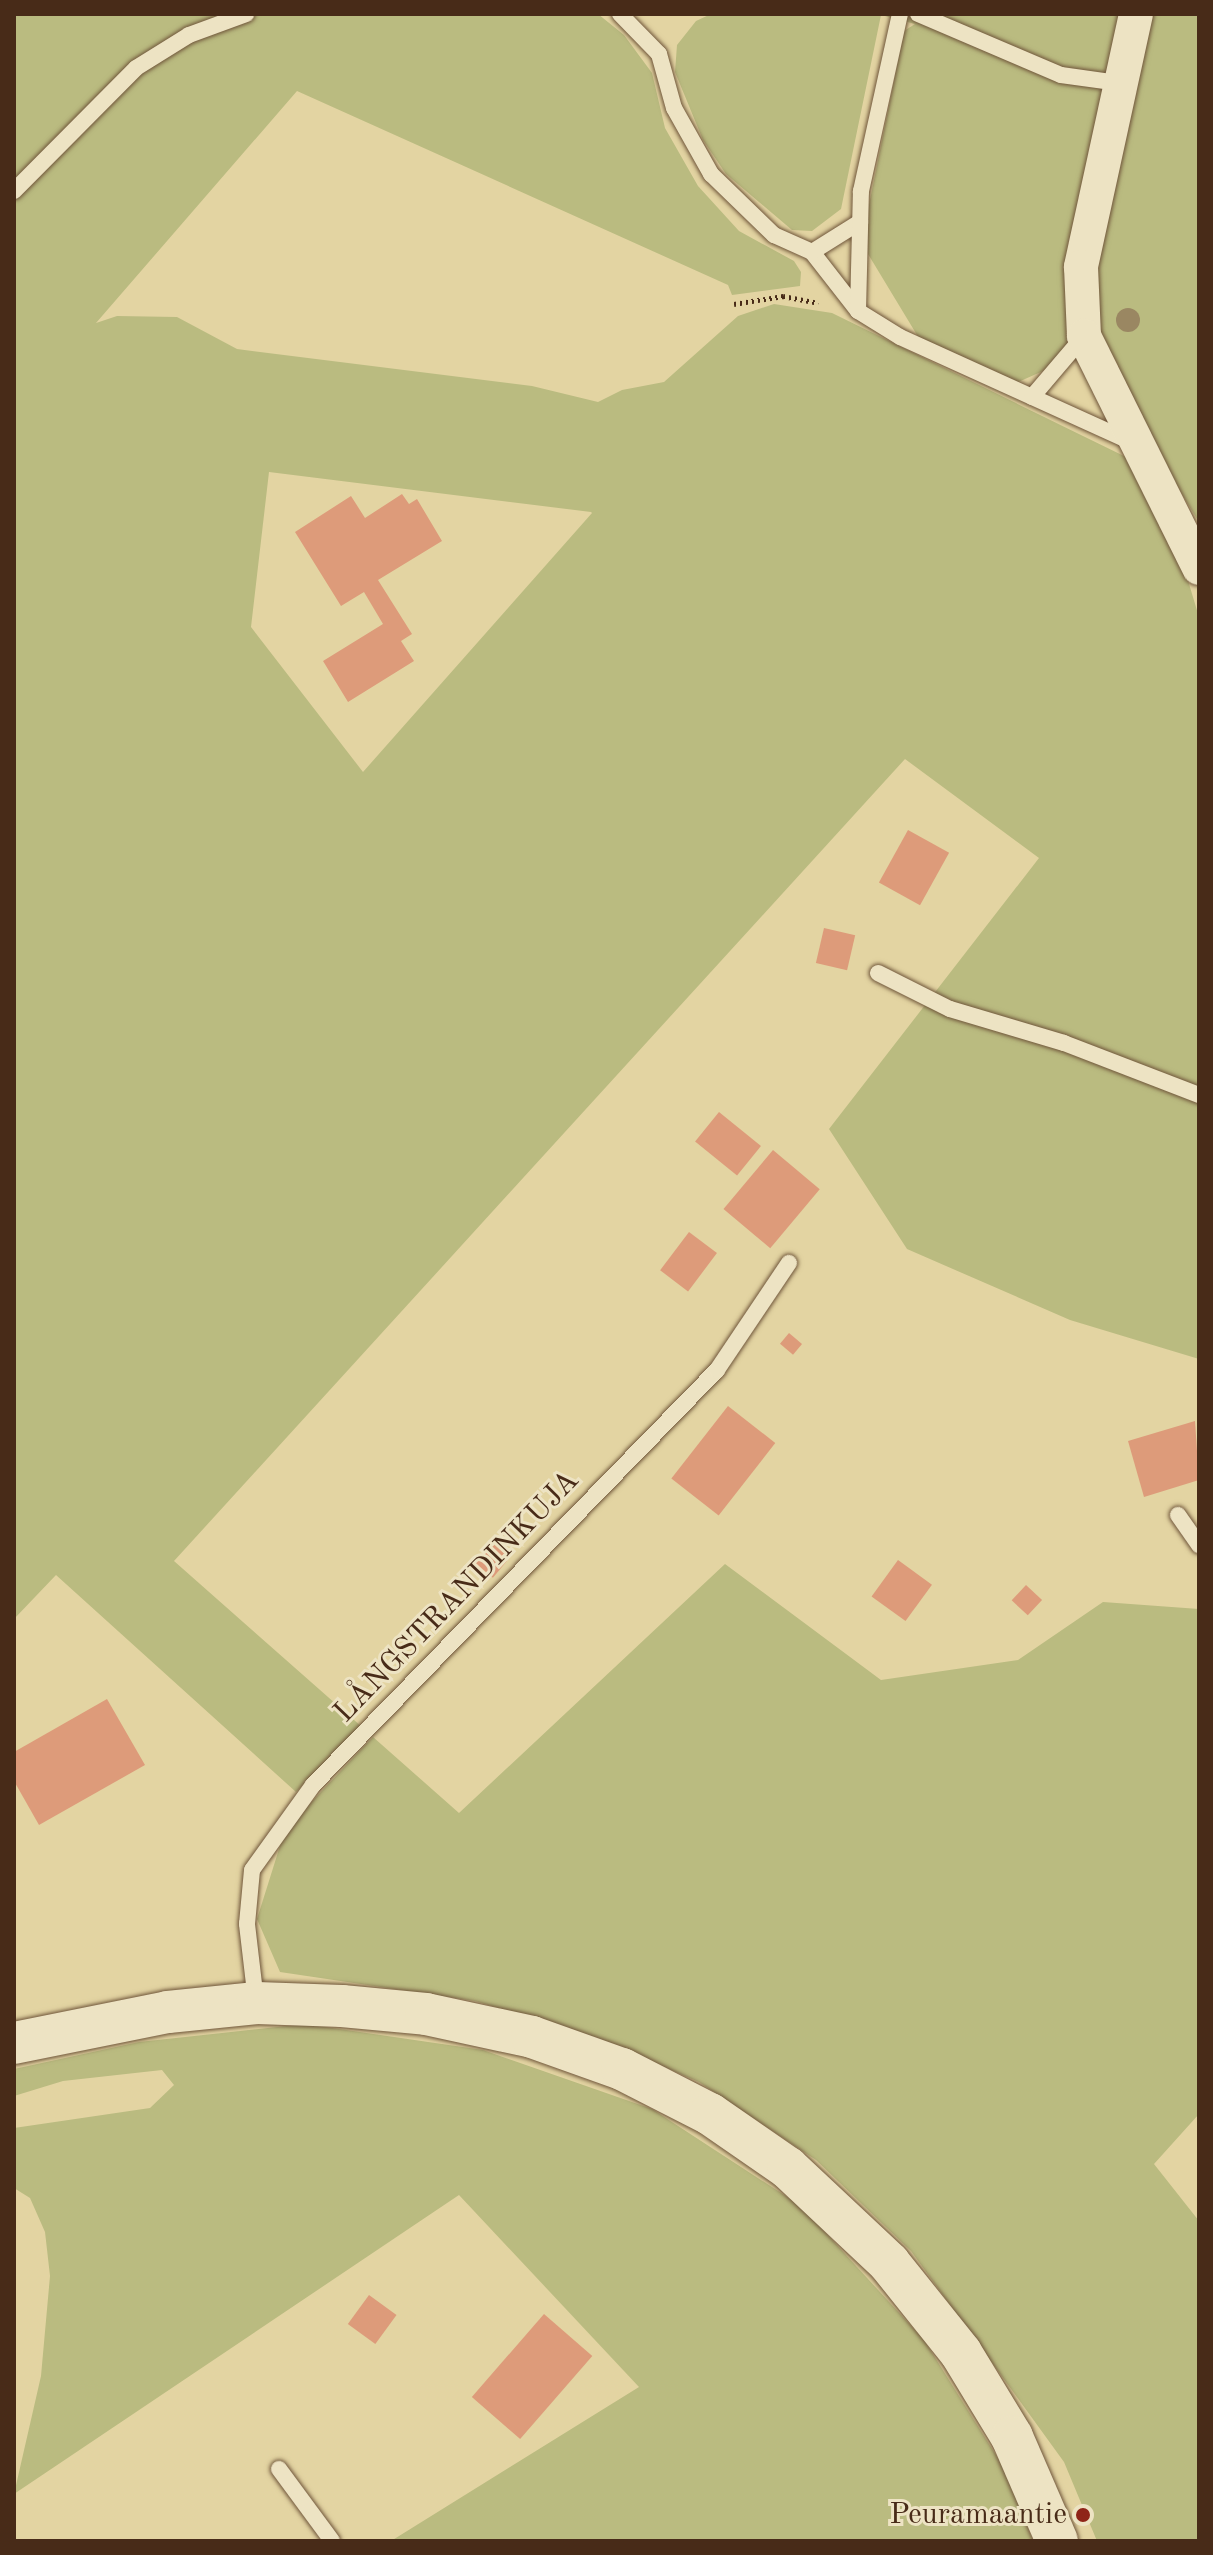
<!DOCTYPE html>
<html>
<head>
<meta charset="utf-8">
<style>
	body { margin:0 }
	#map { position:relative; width:1213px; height:2555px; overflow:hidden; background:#e3d4a2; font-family:"Old Standard TT",serif }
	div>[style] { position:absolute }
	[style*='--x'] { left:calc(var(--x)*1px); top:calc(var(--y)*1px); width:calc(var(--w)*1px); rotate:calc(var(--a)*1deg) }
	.green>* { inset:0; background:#babb80 }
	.building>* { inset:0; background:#dd9b7a; transform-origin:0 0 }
	.path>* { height:5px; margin-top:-2.5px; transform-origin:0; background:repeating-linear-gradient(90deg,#482b18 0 2px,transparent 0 6px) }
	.roads { filter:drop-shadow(0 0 2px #6f553a) drop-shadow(0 0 2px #6f553a) }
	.service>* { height:16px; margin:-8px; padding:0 8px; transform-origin:8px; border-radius:8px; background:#ede3c3 }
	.minor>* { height:34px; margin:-17px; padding:0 17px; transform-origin:17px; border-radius:17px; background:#ede3c3 }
	.tertiary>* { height:42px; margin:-21px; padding:0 21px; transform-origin:21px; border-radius:21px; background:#ede3c3 }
	.trees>* { width:24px; height:24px; margin:-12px; border-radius:50%; background:#9a8762 }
	.dots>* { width:22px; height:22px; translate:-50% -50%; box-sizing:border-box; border:4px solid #ede3c3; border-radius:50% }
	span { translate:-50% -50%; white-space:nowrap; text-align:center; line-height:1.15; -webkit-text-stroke:6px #ede3c3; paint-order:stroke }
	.street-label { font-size:30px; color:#482b18 }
	.poi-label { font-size:30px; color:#482b18 }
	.right { translate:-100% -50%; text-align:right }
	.frame { position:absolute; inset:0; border:16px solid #482b18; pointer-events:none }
</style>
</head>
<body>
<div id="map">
	<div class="green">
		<div style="clip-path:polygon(evenodd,14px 14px,598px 14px,624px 35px,652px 73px,665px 128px,698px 186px,739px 231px,794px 261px,801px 272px,800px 286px,732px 295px,728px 285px,297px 91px,96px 323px,117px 316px,177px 317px,237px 349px,532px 386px,598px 402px,622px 390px,664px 382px,738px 316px,774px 304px,832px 313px,1128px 458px,1186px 574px,1199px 617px,1199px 1359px,1070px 1320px,907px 1249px,829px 1129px,1039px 858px,905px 759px,174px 1561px,362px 1727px,296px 1792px,56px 1575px,14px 1619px,14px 14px,269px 472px,591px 512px,592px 513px,363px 772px,251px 627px,269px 472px)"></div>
		<div style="clip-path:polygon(711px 14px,1199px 14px,1199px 522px,1117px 389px,1089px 307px,1105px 128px,1067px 346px,1052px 367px,1016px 383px,920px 340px,868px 254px,868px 210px,904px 31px,915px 24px,881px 15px,841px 209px,812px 231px,792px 230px,726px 174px,703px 140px,675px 72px,677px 45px,696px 21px)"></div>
		<div style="clip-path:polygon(725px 1564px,881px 1680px,1018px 1660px,1103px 1602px,1199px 1609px,1199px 2114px,1154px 2164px,1199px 2221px,1199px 2541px,1097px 2541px,1064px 2462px,911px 2251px,816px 2160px,699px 2082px,595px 2037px,475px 2001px,280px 1972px,257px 1919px,285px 1830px,373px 1737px,459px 1813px)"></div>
		<div style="clip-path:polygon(305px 2024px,483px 2050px,652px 2109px,801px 2206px,924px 2340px,1004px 2468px,1033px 2541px,391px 2541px,639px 2387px,459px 2195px,14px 2494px,41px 2376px,50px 2276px,45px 2232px,30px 2198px,14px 2188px,14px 2128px,150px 2108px,174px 2085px,162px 2070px,63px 2081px,14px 2096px,14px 2069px,139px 2042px)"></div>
	</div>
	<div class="building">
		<div style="clip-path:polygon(402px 494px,409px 504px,417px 499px,442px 541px,378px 580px,412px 634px,401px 641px,414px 661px,348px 702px,323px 661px,383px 624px,364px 592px,341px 606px,295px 532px,351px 496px,365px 518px)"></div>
		<div style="left:908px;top:830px;width:47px;height:60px;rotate:29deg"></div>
		<div style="left:824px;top:928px;width:32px;height:36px;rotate:13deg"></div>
		<div style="left:719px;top:1112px;width:54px;height:38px;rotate:39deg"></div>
		<div style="left:773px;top:1150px;width:61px;height:77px;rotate:40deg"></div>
		<div style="left:689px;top:1232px;width:35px;height:48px;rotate:37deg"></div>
		<div style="left:789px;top:1333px;width:17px;height:14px;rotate:40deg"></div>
		<div style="left:728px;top:1406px;width:60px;height:92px;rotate:38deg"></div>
		<div style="clip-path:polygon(1195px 1421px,1199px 1480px,1144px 1497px,1128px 1441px)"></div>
		<div style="left:492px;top:1543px;width:23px;height:26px;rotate:40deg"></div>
		<div style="left:898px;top:1560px;width:42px;height:45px;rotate:36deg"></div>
		<div style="left:1026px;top:1585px;width:22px;height:21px;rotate:43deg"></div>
		<div style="clip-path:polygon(107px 1699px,145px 1765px,39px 1825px,14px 1781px,14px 1752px)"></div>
		<div style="left:369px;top:2295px;width:34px;height:36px;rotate:36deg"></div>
		<div style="left:544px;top:2314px;width:64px;height:110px;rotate:41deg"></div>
	</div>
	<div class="path">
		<div style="--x:734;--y:304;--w:50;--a:-9.3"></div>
		<div style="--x:783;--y:296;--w:36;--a:11"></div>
	</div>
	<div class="roads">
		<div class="service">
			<div style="--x:620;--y:14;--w:56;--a:45.7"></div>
			<div style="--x:659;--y:54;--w:56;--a:74.5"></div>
			<div style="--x:674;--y:108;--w:76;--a:60.7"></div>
			<div style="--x:711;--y:174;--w:88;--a:44.1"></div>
			<div style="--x:774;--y:235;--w:42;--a:24.1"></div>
			<div style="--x:812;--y:252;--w:75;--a:52.1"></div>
			<div style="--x:858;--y:311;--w:49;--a:31.8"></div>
			<div style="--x:900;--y:337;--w:254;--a:24.4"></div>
			<div style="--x:918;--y:14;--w:155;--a:23.1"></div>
			<div style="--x:1061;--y:75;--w:59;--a:7.9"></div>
			<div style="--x:14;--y:191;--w:173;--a:-45.2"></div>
			<div style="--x:136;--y:68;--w:62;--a:-31.9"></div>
			<div style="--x:189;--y:35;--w:61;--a:-20.2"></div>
			<div style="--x:812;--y:252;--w:57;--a:-32"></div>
			<div style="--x:858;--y:311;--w:120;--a:-88.6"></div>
			<div style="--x:861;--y:191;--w:181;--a:-77.6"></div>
			<div style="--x:1032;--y:397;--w:80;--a:-49.6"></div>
			<div style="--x:878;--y:973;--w:80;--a:26.6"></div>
			<div style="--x:950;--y:1009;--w:119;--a:16.6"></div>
			<div style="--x:1064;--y:1043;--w:145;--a:21.1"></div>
			<div style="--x:1178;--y:1515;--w:37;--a:55"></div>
			<div style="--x:256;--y:2001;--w:78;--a:-96.7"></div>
			<div style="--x:247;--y:1924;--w:54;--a:-84.7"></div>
			<div style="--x:252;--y:1870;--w:105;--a:-54.3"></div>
			<div style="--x:313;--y:1785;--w:579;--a:-45.77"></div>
			<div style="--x:717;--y:1370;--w:129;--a:-56.1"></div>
			<div style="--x:279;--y:2469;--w:89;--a:53.6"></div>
		</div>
		<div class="minor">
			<div style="--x:1136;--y:14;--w:259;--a:102.3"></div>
			<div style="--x:1081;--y:267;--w:69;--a:87.5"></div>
			<div style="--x:1084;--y:336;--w:259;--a:63.6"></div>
		</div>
		<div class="tertiary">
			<div style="--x:14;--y:2043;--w:157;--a:-11.4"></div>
			<div style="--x:168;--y:2012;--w:89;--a:-5.8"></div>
			<div style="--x:257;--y:2003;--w:85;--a:2"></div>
			<div style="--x:342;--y:2006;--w:84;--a:5.4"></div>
			<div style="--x:426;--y:2014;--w:108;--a:12.2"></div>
			<div style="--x:532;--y:2037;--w:96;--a:19.6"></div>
			<div style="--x:622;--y:2069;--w:99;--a:27.1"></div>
			<div style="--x:710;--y:2114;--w:95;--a:34.7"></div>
			<div style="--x:788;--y:2168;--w:139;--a:43.2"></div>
			<div style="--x:889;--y:2263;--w:115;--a:51.3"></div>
			<div style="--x:961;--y:2353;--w:98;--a:58.7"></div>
			<div style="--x:1012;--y:2437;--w:113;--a:66.6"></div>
		</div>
	</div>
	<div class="trees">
		<div style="left:1128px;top:320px"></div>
	</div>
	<div class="dots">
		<div style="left:1083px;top:2515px;background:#8f2418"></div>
	</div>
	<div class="street-label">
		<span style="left:457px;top:1597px;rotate:-46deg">LÅNGSTRANDINKUJA</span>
	</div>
	<div class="poi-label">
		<span class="right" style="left:1067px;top:2515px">Peuramaantie</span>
	</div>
	<div class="frame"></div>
</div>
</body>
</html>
